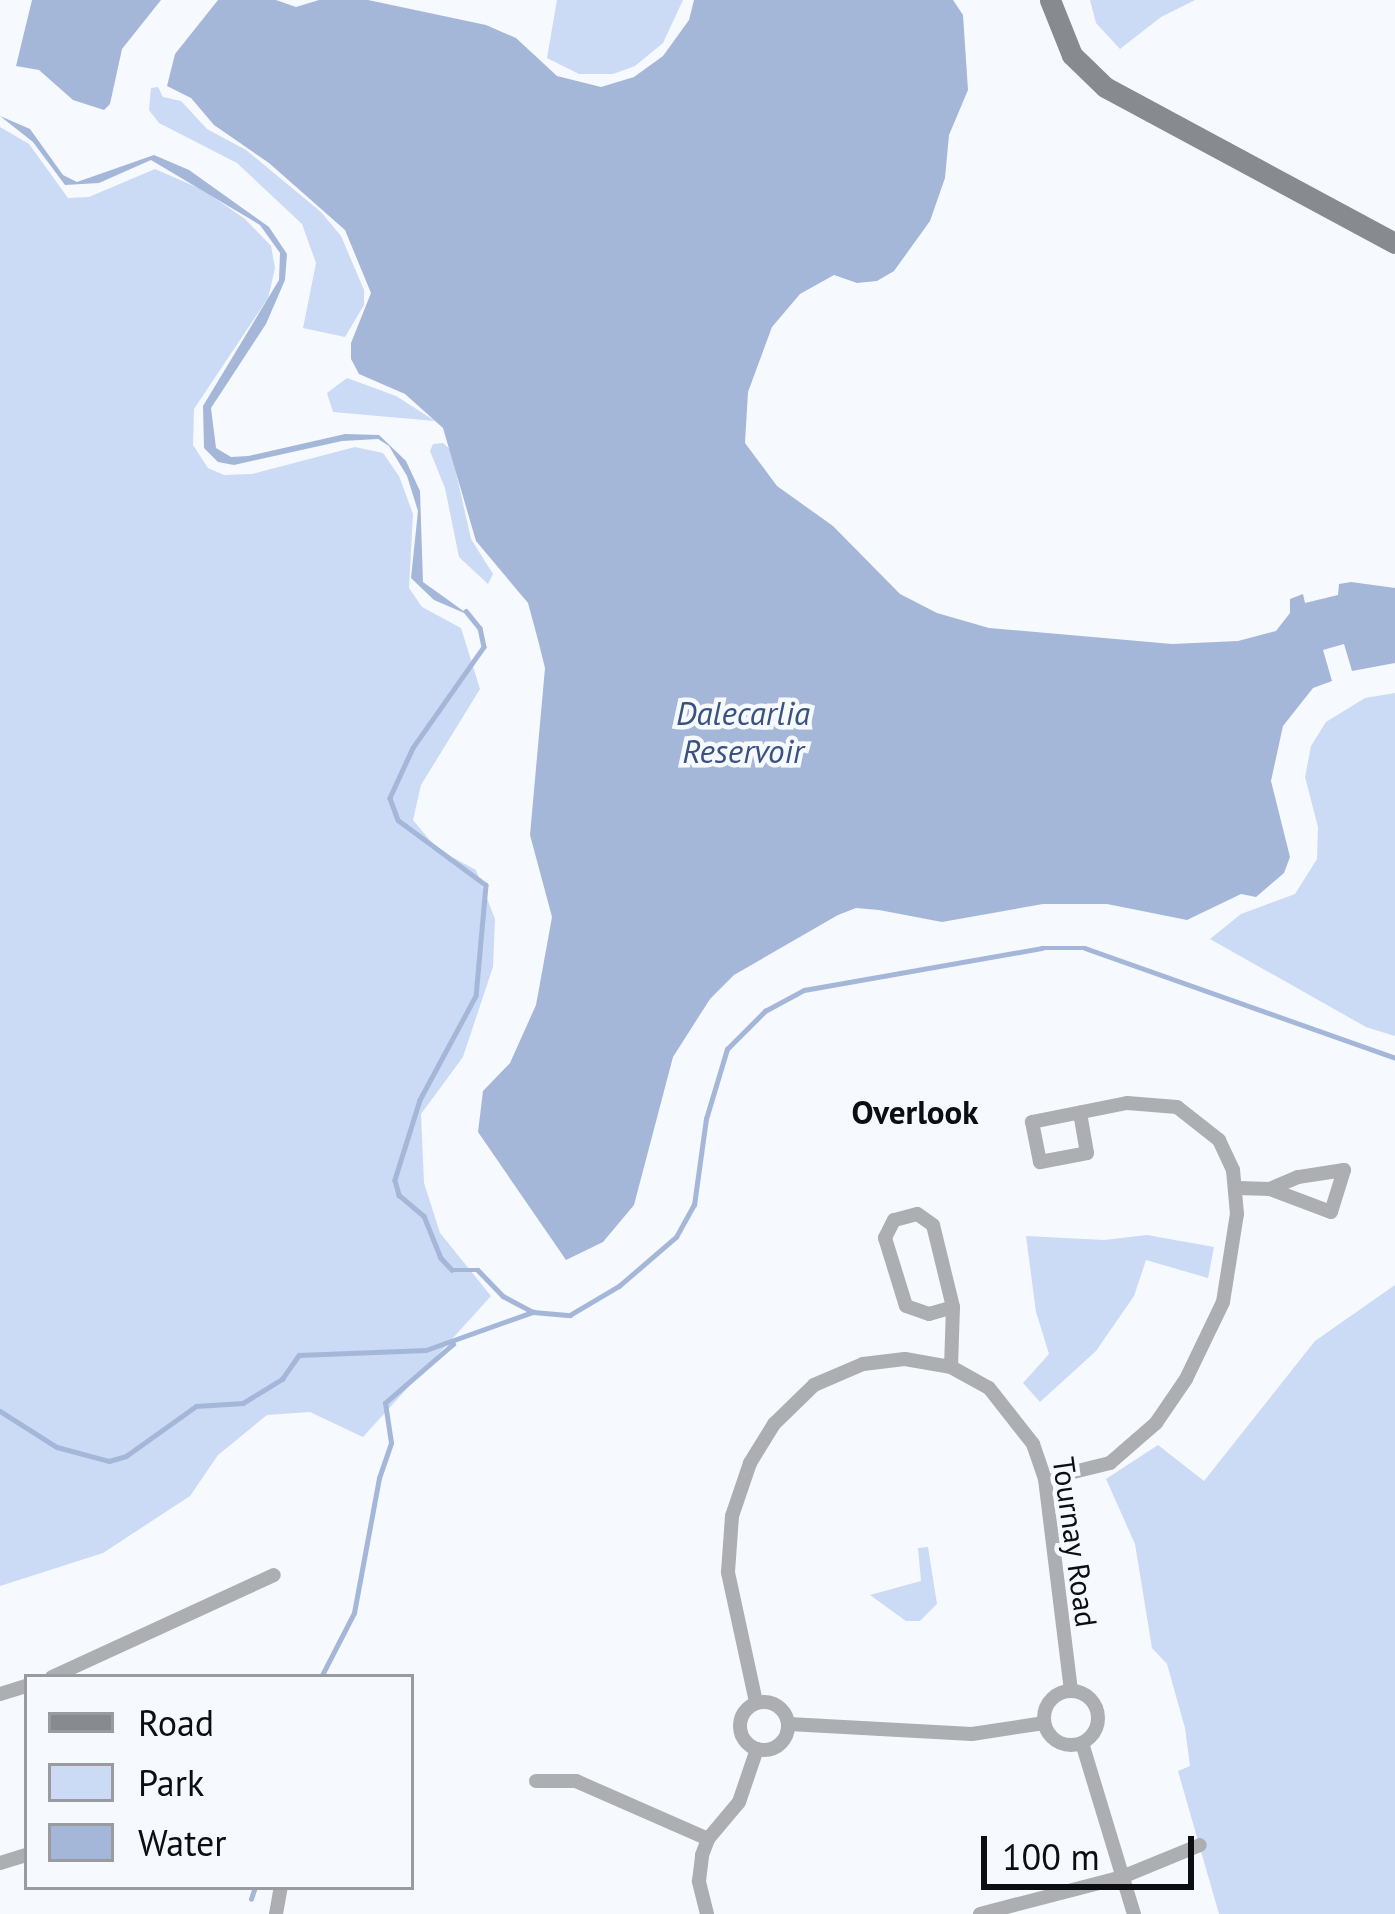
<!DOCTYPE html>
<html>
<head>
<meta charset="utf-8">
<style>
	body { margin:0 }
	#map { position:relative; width:1395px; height:1914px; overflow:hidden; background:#f6f9fe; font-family:"PT Sans",sans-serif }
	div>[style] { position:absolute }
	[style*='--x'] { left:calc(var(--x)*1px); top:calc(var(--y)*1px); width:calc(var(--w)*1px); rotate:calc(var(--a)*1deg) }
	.green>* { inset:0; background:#cbdaf5 }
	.water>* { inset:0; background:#a5b7d8 }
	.stream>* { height:4.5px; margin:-2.25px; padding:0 2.25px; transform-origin:2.25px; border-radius:2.25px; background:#a5b7d8 }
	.street>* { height:14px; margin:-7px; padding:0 7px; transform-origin:7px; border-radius:7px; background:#acaeb1 }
	.street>.ring { margin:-7px; padding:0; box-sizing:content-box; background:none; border:14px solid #acaeb1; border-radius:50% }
	.secondary>* { height:21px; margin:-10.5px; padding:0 10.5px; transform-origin:10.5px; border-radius:10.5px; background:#878a8f }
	span { translate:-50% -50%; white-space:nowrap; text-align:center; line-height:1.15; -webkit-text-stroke:9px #f6f9fe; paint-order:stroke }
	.street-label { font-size:30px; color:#0d0e11 }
	.water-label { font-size:33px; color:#3a527f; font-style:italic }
	.neighbourhood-label { font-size:33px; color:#0d0e11; font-weight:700 }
	.legend { position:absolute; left:24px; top:1674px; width:390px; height:216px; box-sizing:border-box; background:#f6f9fe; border:3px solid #999b9f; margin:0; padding:15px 21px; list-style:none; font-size:36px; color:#0d0e11 }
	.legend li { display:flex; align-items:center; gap:24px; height:60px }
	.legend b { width:60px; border:3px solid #999b9f }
	.scale { position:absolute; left:981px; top:1836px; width:213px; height:54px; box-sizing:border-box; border:6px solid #0d0e11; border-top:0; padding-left:15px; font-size:36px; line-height:42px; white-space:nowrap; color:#0d0e11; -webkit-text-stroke:9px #f6f9fe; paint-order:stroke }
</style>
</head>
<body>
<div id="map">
	<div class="green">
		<div style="clip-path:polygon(557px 0,683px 0,663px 43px,635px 66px,613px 74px,579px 74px,547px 58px)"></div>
		<div style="clip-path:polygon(1090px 0,1195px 0,1161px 17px,1120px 49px,1096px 23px)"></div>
		<div style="clip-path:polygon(158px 87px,163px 97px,181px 101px,207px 129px,246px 150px,321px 212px,341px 236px,364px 290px,364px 305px,345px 337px,303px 328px,316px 263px,302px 224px,237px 163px,159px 123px,149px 110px,151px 88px)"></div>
		<div style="clip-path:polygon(0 127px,29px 144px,68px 198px,89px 197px,155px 169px,203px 190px,245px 219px,271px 246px,275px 268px,268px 298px,194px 409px,193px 445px,208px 468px,224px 475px,252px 474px,355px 447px,383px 453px,399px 476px,413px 514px,409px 588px,422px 607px,461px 628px,480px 689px,421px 785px,413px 820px,437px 849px,476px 870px,495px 919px,493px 967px,463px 1057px,421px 1114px,424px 1183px,440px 1233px,491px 1296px,363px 1437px,310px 1412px,267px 1415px,218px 1455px,190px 1496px,103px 1553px,0 1586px)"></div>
		<div style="clip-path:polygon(347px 378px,396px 396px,435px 421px,333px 412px,327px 393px)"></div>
		<div style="clip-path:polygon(443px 443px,451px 450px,471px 539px,493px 574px,488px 584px,459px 557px,445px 488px,430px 451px,433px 444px)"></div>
		<div style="clip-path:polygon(1395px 693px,1395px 1036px,1366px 1027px,1210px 939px,1241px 914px,1295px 894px,1317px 859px,1318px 827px,1305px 777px,1311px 746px,1326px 722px,1365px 698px)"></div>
		<div style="clip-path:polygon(1147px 1235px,1214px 1247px,1208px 1278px,1146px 1260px,1134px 1296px,1096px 1351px,1040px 1402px,1023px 1383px,1049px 1354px,1036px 1312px,1026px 1236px,1104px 1240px)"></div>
		<div style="clip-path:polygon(1395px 1285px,1395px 1914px,1219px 1914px,1178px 1771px,1190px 1766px,1185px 1728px,1167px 1664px,1152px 1648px,1135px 1544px,1106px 1479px,1158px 1445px,1204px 1481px,1315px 1341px)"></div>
		<div style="clip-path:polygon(928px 1547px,937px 1604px,920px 1621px,906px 1621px,870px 1595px,921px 1581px,918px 1548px)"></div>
	</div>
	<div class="water">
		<div style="clip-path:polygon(32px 0,161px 0,122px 49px,110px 104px,104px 110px,73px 100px,39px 70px,16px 66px)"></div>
		<div style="clip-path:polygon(218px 0,276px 0,296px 7px,319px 0,368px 0,486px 25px,516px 38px,557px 76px,601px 87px,634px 77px,663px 56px,689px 20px,694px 0,953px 0,963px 15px,968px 90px,949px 135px,945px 178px,930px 221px,894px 271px,877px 281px,857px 283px,834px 275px,800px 294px,772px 327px,748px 392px,745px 443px,777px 486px,833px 526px,900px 594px,937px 613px,989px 628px,1172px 644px,1238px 641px,1276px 631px,1290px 613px,1290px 599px,1303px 594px,1305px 603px,1338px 595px,1339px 584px,1351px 582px,1395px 588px,1395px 663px,1352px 671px,1344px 644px,1323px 650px,1332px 681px,1313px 688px,1283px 726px,1271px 781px,1290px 857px,1284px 873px,1256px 897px,1241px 894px,1187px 920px,1107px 904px,1043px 904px,942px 922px,879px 910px,856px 908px,838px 915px,734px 975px,710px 999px,673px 1057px,634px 1205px,603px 1242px,566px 1260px,478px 1132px,483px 1091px,510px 1063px,536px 1005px,552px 917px,530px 835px,545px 668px,538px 640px,528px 603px,476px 541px,443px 428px,405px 394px,359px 374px,351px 359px,351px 343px,371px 293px,345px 230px,269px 163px,214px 125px,191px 98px,167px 86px,175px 54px)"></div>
		<div style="clip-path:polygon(0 116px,30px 129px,63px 175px,77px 182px,154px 155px,189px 170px,269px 227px,287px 254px,285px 280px,266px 324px,211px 408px,216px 448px,231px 457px,248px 456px,345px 434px,379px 435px,406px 461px,420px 491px,423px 582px,469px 615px,434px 600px,411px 578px,418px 511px,407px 476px,389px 446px,378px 439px,342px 441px,234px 465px,218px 462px,204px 448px,203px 406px,279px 280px,280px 253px,260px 225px,151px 160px,99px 183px,65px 185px,33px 142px)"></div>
	</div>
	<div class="stream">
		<div style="--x:466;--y:611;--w:22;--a:51"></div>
		<div style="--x:480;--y:628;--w:19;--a:78"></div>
		<div style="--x:484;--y:647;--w:123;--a:125.1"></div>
		<div style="--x:413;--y:748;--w:55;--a:114.7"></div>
		<div style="--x:390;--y:798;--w:23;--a:70"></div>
		<div style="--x:398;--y:820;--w:109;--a:36.5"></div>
		<div style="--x:486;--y:885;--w:111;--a:95.1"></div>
		<div style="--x:476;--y:996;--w:118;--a:118.3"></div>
		<div style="--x:420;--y:1100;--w:84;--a:107.4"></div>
		<div style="--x:395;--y:1180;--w:16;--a:75"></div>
		<div style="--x:399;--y:1195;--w:33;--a:40"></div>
		<div style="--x:424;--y:1216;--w:45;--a:68"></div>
		<div style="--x:441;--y:1258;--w:16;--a:47"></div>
		<div style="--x:452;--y:1270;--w:26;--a:0"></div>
		<div style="--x:478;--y:1270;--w:36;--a:46"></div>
		<div style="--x:503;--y:1296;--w:34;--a:28"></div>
		<div style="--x:0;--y:1411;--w:67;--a:32.3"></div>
		<div style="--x:57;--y:1447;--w:54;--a:15.1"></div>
		<div style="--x:109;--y:1461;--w:18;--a:-16"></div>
		<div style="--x:126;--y:1456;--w:86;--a:-35.5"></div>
		<div style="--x:196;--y:1406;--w:47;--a:-3.7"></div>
		<div style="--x:243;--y:1403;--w:46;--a:-31.6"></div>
		<div style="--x:282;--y:1379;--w:29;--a:-55"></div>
		<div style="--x:299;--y:1355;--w:127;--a:-2.3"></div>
		<div style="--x:426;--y:1350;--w:114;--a:-19.6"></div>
		<div style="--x:533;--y:1312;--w:37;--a:5"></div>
		<div style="--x:570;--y:1315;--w:57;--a:-30.6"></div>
		<div style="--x:619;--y:1286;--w:75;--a:-40.7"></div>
		<div style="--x:676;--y:1237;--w:37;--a:-61"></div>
		<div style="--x:694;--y:1205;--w:87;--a:-82.1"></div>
		<div style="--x:706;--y:1119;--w:73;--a:-73.3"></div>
		<div style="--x:727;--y:1049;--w:54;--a:-45"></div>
		<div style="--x:765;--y:1011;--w:44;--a:-28.3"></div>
		<div style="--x:804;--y:990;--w:242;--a:-10"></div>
		<div style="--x:1042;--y:948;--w:43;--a:0"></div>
		<div style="--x:1085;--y:948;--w:329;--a:19.5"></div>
		<div style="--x:321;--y:1677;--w:72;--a:-62.7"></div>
		<div style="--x:354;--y:1613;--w:137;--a:-79.5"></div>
		<div style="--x:379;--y:1478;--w:37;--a:-71"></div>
		<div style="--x:391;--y:1443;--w:40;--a:-98.5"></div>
		<div style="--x:385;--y:1403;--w:90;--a:-40.9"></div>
		<div style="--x:251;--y:1899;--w:13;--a:-72"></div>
	</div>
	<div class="street">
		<div style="--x:1238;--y:1188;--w:32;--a:2"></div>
		<div style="--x:1270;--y:1189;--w:65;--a:20.7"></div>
		<div style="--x:1331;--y:1212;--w:44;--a:-72.8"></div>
		<div style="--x:1344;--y:1170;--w:47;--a:171.3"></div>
		<div style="--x:1298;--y:1177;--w:30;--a:157"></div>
		<div style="--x:951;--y:1367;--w:60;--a:-88.1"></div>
		<div style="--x:953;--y:1307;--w:84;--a:-103.7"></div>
		<div style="--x:933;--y:1225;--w:19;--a:-145"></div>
		<div style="--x:917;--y:1214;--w:24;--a:165"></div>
		<div style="--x:894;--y:1220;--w:20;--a:117"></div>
		<div style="--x:885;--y:1238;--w:71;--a:72.8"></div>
		<div style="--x:906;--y:1306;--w:24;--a:19"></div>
		<div style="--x:929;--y:1314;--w:25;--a:-16"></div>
		<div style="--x:1045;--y:1479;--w:67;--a:-13.8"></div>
		<div style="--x:1110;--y:1463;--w:61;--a:-41"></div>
		<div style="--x:1156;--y:1423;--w:53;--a:-55.7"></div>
		<div style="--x:1186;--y:1379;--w:85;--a:-64.3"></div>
		<div style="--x:1223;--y:1302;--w:89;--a:-81"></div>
		<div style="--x:1237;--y:1214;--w:44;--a:-95.2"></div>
		<div style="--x:1233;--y:1170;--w:33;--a:-115"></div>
		<div style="--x:1219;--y:1140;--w:53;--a:-141.8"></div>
		<div style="--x:1177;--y:1107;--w:50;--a:-175.4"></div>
		<div style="--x:1127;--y:1103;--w:97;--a:168.7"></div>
		<div style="--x:1032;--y:1122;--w:41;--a:78.7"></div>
		<div style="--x:1040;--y:1162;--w:48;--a:-10.8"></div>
		<div style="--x:1087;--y:1153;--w:41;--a:-99.9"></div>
		<div style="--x:52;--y:1677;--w:244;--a:-24.7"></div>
		<div class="ring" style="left:1044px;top:1691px;width:40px;height:40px"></div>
		<div style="--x:0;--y:1694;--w:28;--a:-17"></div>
		<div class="ring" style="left:740px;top:1702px;width:34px;height:34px"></div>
		<div style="--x:756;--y:1702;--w:133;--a:-102.2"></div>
		<div style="--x:728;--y:1572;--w:56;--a:-85.9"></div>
		<div style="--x:732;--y:1516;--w:56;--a:-71.2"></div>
		<div style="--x:750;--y:1463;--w:46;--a:-58.4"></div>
		<div style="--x:774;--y:1424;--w:56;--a:-44.3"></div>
		<div style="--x:814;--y:1385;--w:53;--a:-23.2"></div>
		<div style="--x:863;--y:1364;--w:42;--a:-6.8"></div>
		<div style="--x:905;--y:1359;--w:47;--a:9.9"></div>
		<div style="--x:951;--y:1367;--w:43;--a:28.9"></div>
		<div style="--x:989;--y:1388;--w:71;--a:51.8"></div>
		<div style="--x:1033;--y:1444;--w:37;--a:71"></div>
		<div style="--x:1045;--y:1479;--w:213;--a:83"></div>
		<div style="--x:789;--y:1724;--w:183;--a:3.1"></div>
		<div style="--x:972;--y:1734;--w:73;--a:-8.7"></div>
		<div style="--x:1082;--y:1743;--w:179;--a:73.1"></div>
		<div style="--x:536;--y:1781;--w:40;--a:0"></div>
		<div style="--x:576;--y:1781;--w:144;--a:23.7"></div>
		<div style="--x:0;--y:1863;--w:28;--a:-17"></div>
		<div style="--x:276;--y:1914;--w:27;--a:-80"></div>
		<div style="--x:707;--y:1914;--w:34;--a:-104"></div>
		<div style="--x:699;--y:1881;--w:26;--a:-83"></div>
		<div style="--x:702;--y:1855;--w:17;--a:-69"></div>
		<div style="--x:708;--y:1839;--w:48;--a:-50"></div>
		<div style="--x:739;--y:1802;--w:56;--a:-71.2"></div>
		<div style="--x:980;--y:1914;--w:147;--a:-14.6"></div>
		<div style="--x:1122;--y:1877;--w:84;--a:-22.3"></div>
	</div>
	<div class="secondary">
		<div style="--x:1050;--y:0;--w:59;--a:68.2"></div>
		<div style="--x:1072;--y:55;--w:46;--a:44.1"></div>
		<div style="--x:1105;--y:87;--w:329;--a:28.3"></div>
	</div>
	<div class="street-label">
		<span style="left:1075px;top:1542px;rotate:82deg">Tournay Road</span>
	</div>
	<div class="water-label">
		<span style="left:743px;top:732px">Dalecarlia<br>Reservoir</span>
	</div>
	<div class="neighbourhood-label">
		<span style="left:915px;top:1112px">Overlook</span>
	</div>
	<ul class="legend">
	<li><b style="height:15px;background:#878a8f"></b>Road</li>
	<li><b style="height:33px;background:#cbdaf5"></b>Park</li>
	<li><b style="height:33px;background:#a5b7d8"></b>Water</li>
	</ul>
	<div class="scale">100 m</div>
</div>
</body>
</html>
